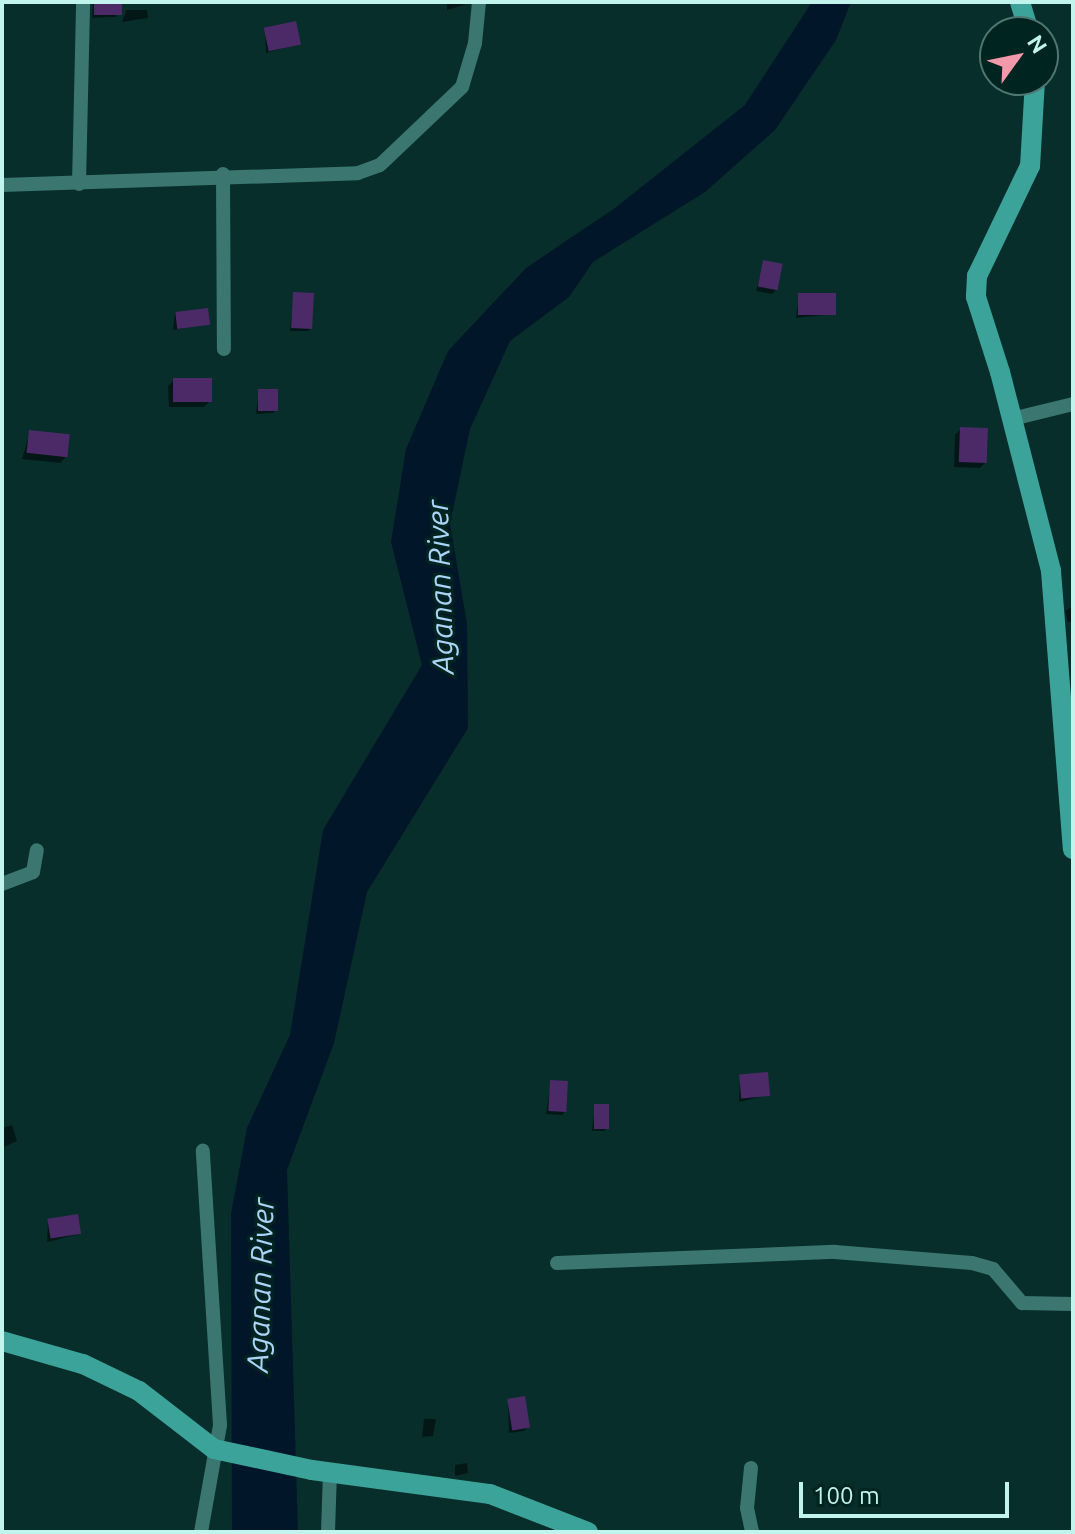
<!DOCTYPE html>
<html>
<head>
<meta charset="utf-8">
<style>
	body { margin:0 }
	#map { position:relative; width:1075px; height:1534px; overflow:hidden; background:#072e2a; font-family:Ubuntu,sans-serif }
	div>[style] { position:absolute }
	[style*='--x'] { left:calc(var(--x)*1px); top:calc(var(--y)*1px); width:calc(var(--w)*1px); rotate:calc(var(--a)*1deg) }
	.water>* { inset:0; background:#011629 }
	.shadow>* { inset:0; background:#0007 }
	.building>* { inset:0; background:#4b2a67; transform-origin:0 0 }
	.street>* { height:14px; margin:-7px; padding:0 7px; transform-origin:7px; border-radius:7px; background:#3b7670 }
	.secondary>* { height:20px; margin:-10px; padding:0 10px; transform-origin:10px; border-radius:10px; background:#3ba39a }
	span { translate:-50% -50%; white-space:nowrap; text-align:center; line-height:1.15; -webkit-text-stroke:6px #002420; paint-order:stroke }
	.water-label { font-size:30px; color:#acd4f8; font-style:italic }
	.frame { position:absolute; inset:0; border:4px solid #c0f4ed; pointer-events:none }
	.north { position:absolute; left:979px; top:16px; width:80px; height:80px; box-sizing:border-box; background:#002420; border:2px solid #4d7772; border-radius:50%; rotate:57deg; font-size:22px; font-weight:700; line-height:32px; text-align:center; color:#c0f4ed }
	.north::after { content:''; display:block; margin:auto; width:28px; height:36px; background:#f29aac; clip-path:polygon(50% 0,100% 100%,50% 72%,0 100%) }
	.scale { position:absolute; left:799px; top:1482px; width:210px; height:36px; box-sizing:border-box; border:4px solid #c0f4ed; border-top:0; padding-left:10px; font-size:24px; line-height:28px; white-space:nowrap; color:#c0f4ed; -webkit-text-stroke:6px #002420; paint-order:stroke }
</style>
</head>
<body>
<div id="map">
	<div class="water">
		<div style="clip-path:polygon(812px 2px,851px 2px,836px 40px,775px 130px,705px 192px,593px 262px,569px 297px,510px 341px,470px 429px,450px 524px,467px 624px,468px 728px,367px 892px,334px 1043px,287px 1170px,298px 1532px,232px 1532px,231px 1214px,247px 1128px,290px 1035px,323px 830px,422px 665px,391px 542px,406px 449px,448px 351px,526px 268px,615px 208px,745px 105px)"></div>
	</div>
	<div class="shadow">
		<div style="clip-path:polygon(120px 2px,116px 17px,92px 18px,93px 2px)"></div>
		<div style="clip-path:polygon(447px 2px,467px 2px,467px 4px,447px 10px)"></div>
		<div style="clip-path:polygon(126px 10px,147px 10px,148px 18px,122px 22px)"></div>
		<div style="clip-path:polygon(265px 29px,299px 44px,266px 53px)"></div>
		<div style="clip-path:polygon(764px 262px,776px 290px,772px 294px,756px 291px)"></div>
		<div style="clip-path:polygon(294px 294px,312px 328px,308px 331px,290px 331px)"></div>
		<div style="clip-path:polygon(799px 295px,834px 314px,796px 318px)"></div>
		<div style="clip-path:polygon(175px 312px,208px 324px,173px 330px)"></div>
		<div style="clip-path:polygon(174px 380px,210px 401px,204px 407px,169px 407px,168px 386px)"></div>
		<div style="clip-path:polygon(259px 391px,277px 410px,273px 413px,256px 414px)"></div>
		<div style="clip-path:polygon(961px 429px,986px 462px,980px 468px,954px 467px,955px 435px)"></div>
		<div style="clip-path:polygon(30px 432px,66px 457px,60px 463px,22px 459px)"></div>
		<div style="clip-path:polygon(1073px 606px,1073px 621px,1068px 622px,1065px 611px)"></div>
		<div style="clip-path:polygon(740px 1077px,768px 1095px,739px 1102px)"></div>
		<div style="clip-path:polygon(551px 1082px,565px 1111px,562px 1115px,546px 1114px)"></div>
		<div style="clip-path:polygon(595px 1106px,608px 1127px,604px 1131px,592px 1131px)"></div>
		<div style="clip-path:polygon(12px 1125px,17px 1141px,2px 1148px,2px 1128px)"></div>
		<div style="clip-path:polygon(48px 1221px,79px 1234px,47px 1242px)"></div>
		<div style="clip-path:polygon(508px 1401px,528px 1427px,524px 1431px,509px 1433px)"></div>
		<div style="clip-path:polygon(424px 1419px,436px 1419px,433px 1436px,422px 1437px)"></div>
		<div style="clip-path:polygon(467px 1463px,468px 1473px,455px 1476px,455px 1465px)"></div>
	</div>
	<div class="building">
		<div style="left:94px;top:2px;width:28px;height:13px"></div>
		<div style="left:296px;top:21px;width:24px;height:33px;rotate:78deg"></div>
		<div style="left:763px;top:260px;width:20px;height:27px;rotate:11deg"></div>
		<div style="left:293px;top:292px;width:21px;height:36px;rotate:3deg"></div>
		<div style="left:798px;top:293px;width:38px;height:22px"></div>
		<div style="left:208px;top:308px;width:17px;height:33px;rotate:83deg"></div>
		<div style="left:173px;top:378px;width:39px;height:24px"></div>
		<div style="left:258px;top:389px;width:20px;height:22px"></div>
		<div style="left:960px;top:427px;width:28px;height:35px;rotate:2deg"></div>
		<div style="left:29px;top:430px;width:41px;height:23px;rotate:6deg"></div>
		<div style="left:768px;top:1072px;width:24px;height:29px;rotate:85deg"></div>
		<div style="left:550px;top:1080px;width:18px;height:31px;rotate:3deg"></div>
		<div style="left:594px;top:1104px;width:15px;height:25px"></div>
		<div style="left:78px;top:1214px;width:20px;height:31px;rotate:81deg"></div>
		<div style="left:525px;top:1396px;width:32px;height:18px;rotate:81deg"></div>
	</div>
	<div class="street">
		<div style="--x:223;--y:174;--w:175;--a:89.7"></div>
		<div style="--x:79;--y:184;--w:182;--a:-88.7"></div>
		<div style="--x:2;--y:185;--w:356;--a:-1.9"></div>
		<div style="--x:358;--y:173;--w:23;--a:-20"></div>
		<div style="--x:380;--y:165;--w:113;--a:-43.6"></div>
		<div style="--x:462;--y:87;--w:46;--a:-73.5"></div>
		<div style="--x:475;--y:43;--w:41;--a:-84.4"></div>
		<div style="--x:1012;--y:419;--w:63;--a:-13.8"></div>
		<div style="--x:2;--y:884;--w:33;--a:-21"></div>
		<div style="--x:33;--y:872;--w:22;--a:-80"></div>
		<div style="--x:557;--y:1263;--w:278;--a:-2.3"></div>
		<div style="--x:835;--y:1252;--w:137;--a:4.6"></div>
		<div style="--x:972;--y:1263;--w:22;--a:16"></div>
		<div style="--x:993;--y:1269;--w:45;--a:49.5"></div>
		<div style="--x:1022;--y:1303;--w:51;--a:1.1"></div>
		<div style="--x:751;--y:1468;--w:40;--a:95.7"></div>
		<div style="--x:747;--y:1508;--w:25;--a:78"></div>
		<div style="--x:201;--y:1532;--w:109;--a:-79.9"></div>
		<div style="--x:220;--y:1425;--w:275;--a:-93.6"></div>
		<div style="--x:328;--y:1532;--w:60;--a:-88.1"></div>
	</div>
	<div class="secondary">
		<div style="--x:1020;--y:2;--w:31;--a:73"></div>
		<div style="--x:1035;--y:80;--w:86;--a:93.3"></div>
		<div style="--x:1030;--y:166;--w:122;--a:115.7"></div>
		<div style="--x:977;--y:276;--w:21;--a:93"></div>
		<div style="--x:976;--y:297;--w:79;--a:72.3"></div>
		<div style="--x:1000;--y:372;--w:205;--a:75.6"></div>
		<div style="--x:1051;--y:571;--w:279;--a:85.5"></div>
		<div style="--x:2;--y:1341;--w:84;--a:15.9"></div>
		<div style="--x:83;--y:1364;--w:62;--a:25.7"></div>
		<div style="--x:139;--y:1391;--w:95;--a:37.7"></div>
		<div style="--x:214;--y:1449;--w:100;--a:12.1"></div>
		<div style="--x:312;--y:1470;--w:180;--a:7.7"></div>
		<div style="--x:490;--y:1494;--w:105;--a:21.2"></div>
	</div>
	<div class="water-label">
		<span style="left:440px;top:587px;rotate:-92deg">Aganan River</span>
		<span style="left:260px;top:1285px;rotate:-88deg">Aganan River</span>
	</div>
	<div class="frame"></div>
	<div class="north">N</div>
	<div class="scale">100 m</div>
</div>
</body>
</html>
